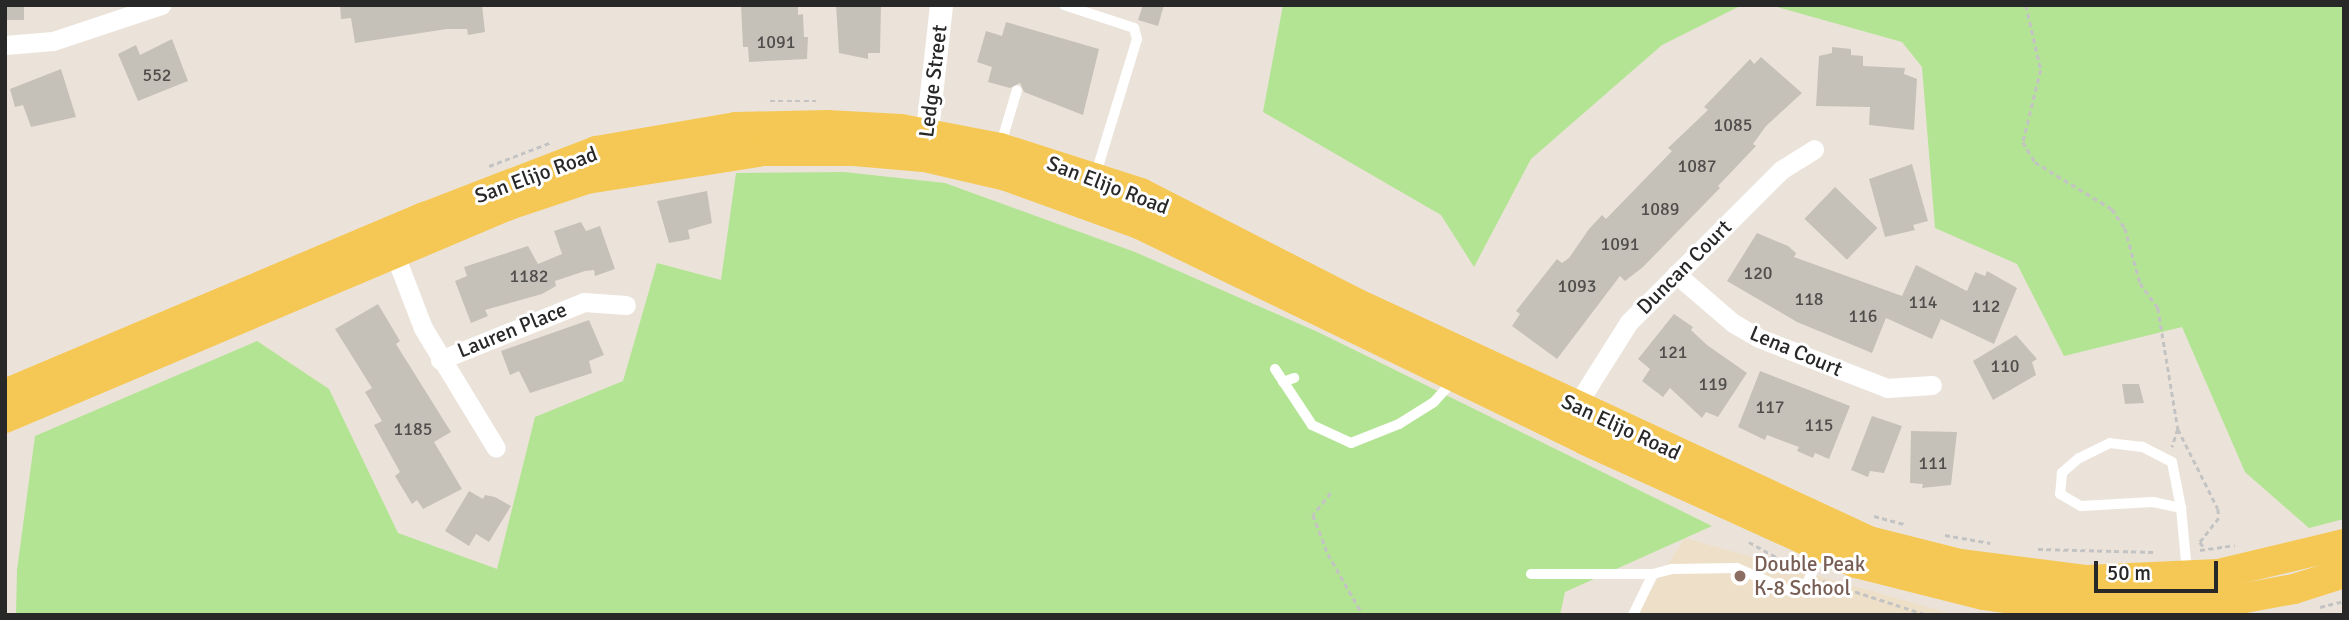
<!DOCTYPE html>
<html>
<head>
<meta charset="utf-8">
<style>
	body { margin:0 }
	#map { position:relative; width:2349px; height:620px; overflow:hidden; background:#ebe3d9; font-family:Signika,sans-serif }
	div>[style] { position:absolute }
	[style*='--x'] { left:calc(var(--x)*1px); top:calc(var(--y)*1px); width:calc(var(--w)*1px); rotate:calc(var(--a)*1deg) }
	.education>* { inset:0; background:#eee0c8 }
	.green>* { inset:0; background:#b3e493 }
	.building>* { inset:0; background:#c6c1b8; transform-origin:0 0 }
	.path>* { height:2.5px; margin-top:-1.25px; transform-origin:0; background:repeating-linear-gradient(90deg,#c3c3c3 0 5px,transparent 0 8.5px) }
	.service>* { height:10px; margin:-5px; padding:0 5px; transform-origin:5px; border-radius:5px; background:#fff }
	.minor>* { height:19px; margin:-9.5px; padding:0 9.5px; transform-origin:9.5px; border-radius:9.5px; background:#fff }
	.tertiary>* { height:23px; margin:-11.5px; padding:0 11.5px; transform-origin:11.5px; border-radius:11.5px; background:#fff }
	.primary>* { height:30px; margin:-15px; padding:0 15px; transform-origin:15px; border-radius:15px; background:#f5c855 }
	.dots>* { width:19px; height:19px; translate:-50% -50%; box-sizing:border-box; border:4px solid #fff; border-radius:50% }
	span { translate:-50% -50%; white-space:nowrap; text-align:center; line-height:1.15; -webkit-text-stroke:6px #fff; paint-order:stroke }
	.number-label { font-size:18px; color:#504e4c }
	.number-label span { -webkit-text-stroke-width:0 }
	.street-label { font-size:21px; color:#282828 }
	.education-label { font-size:21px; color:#785e54 }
	.left { translate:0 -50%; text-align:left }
	.frame { position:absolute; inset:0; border:7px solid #282828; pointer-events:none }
	.scale { position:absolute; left:2094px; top:561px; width:124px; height:32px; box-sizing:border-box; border:4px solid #282828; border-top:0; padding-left:9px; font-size:21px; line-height:24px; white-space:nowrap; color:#282828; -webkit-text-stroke:5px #fff; paint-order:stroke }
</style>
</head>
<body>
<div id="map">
	<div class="education">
		<div style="clip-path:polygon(1685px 538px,1956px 615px,1634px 615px)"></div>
	</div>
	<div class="green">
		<div style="clip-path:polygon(1283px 5px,1742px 5px,1662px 45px,1531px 159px,1474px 267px,1441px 215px,1263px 112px)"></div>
		<div style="clip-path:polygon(1770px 5px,2344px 5px,2344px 519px,2309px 528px,2245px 472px,2182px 327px,2064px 356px,2017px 264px,1935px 228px,1922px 67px,1902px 42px)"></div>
		<div style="clip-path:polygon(844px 172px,945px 183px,1135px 252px,1320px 333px,1712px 526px,1565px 592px,1560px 615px,16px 615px,17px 570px,35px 436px,257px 341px,329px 389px,398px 533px,497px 569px,535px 417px,623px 381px,657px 263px,721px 280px,736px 173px)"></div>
	</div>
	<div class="building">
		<div style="left:6px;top:5px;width:18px;height:15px"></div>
		<div style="clip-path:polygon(340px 5px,482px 5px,485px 32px,468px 35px,467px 29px,447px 29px,355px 43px,351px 18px,341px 19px)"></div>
		<div style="clip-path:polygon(741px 5px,798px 5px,798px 15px,803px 14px,804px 37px,808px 37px,807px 59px,749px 62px,748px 47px,743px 47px)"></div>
		<div style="clip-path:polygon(836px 5px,881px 5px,880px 53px,868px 53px,868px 59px,839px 53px)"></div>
		<div style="clip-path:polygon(1143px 5px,1164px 5px,1158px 26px,1138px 20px)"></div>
		<div style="clip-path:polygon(1006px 22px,1099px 49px,1083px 115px,1024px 92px,1020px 83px,1010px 88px,988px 82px,992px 67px,977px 62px,986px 31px,1002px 36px)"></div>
		<div style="clip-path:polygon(172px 39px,188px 81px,138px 101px,118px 54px,136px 45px,140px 55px)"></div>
		<div style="clip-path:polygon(1832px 47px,1851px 49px,1851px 55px,1863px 56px,1863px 66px,1905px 68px,1904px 74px,1917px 79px,1914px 130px,1869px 125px,1870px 107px,1816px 106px,1819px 56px,1832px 53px)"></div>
		<div style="clip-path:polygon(1761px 57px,1802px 93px,1766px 126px,1753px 144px,1756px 146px,1718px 186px,1720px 188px,1643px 267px,1625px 281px,1620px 276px,1557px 359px,1512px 326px,1520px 314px,1516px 311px,1557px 259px,1562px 263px,1569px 258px,1589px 229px,1602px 215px,1606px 219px,1672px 151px,1668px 148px,1708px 110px,1704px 107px,1750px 59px,1754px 64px)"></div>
		<div style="clip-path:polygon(61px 69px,76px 117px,31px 127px,23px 105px,15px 107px,10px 89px)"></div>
		<div style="clip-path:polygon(1912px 164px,1928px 221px,1913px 225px,1915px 230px,1885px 237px,1869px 179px)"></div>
		<div style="left:1835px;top:187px;width:59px;height:44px;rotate:44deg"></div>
		<div style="clip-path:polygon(707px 191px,712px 223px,688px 230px,690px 239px,669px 243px,657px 201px)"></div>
		<div style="clip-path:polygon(581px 222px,586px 231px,600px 226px,615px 269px,595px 276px,594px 270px,585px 271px,555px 281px,556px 286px,542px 294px,485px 310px,488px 316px,471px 323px,455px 281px,467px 276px,464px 267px,528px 246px,538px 264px,562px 254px,554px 231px)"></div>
		<div style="clip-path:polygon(1757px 233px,1788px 246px,1796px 253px,1794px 257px,1902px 296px,1916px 265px,1967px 291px,1975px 272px,1985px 276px,1987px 271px,2017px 288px,1994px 344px,1941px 319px,1932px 339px,1886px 318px,1872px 353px,1797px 322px,1727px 281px)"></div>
		<div style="clip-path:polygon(378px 304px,400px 341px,396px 344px,451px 432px,434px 442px,462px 489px,423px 509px,417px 500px,412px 504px,395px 476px,400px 472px,374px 425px,382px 421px,365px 392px,372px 388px,335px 329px)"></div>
		<div style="clip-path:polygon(1674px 314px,1693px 327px,1691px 330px,1707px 345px,1747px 373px,1718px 417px,1706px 412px,1702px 418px,1670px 388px,1663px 397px,1642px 381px,1650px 369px,1638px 359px)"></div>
		<div style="clip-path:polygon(589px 320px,604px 355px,589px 361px,592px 373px,530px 393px,519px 371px,510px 375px,501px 351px)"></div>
		<div style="clip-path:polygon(2016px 335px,2037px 359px,2032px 362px,2036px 375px,1993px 400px,1973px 361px)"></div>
		<div style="clip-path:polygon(1760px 371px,1850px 406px,1829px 459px,1815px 453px,1813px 458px,1797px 451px,1799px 447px,1767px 435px,1765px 440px,1738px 427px)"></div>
		<div style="clip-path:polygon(2122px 384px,2139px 384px,2144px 403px,2125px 404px)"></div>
		<div style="clip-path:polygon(1872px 416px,1902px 426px,1884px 473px,1870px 471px,1868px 477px,1851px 470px)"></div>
		<div style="clip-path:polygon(1911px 431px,1957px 432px,1951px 485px,1922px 488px,1923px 484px,1910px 483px)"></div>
		<div style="clip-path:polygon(469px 491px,483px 499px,485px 495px,495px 497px,511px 506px,489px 542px,476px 534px,469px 546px,445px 531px)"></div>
	</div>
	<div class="path">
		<div style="--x:2026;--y:5;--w:67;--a:77"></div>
		<div style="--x:2041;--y:70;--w:74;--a:104"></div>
		<div style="--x:2023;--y:142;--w:23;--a:59"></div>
		<div style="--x:2035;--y:162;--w:90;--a:31.4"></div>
		<div style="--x:2112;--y:209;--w:23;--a:56"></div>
		<div style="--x:2125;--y:228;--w:57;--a:74.7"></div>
		<div style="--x:2140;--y:283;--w:31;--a:54"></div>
		<div style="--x:2158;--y:308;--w:123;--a:80.6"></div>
		<div style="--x:2178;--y:429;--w:19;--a:108"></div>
		<div style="--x:770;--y:101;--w:46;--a:0"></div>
		<div style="--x:489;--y:166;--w:67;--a:-20.9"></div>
		<div style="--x:2178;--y:429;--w:89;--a:63.4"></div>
		<div style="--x:2218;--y:509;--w:9;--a:84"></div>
		<div style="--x:2219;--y:518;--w:31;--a:128"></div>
		<div style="--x:2200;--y:542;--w:7;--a:56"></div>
		<div style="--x:1331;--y:493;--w:28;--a:129"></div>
		<div style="--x:1313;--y:515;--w:42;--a:69"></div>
		<div style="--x:1328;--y:554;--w:70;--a:60.2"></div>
		<div style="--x:1874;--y:516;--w:31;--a:15"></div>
		<div style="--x:1945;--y:535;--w:46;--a:10.1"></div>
		<div style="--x:1749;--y:542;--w:56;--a:28.9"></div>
		<div style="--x:2038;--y:549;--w:116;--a:1.5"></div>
		<div style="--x:2200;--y:550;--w:35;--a:-8"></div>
		<div style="--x:1823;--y:581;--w:109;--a:18.1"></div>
		<div style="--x:2320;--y:607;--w:25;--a:-14"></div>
	</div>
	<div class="service">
		<div style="--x:1064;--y:5;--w:74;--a:18.2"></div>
		<div style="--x:1134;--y:28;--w:11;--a:75"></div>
		<div style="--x:1137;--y:39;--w:143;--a:107"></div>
		<div style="--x:1000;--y:147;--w:59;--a:-73.4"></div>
		<div style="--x:1275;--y:369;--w:67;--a:56.5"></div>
		<div style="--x:1312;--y:425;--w:43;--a:24.8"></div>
		<div style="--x:1351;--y:443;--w:52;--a:-21.6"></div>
		<div style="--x:1399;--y:424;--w:41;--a:-32.2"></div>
		<div style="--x:1434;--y:402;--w:28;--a:-48"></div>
		<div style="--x:1283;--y:382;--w:12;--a:-20"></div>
		<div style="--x:2181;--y:508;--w:47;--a:-101.1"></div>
		<div style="--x:2172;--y:462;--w:34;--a:-153"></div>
		<div style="--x:2142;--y:447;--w:32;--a:-173"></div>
		<div style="--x:2110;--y:443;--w:34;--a:154"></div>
		<div style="--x:2079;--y:458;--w:23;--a:139"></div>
		<div style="--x:2062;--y:473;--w:21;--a:95"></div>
		<div style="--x:2060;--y:494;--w:24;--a:30"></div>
		<div style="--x:2081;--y:506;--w:72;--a:-3.2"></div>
		<div style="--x:2153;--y:502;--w:29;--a:12"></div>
		<div style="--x:2181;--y:508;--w:64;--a:84.6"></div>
		<div style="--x:1531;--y:574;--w:122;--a:0"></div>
		<div style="--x:1633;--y:615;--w:46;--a:-64"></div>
		<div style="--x:1653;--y:574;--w:20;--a:-15"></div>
		<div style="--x:1672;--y:569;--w:65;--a:-0.9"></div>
		<div style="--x:1737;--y:568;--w:58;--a:23.5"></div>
		<div style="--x:1790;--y:591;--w:19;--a:-25"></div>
		<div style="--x:1807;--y:583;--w:34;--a:-64"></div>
	</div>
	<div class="minor">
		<div style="--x:5;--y:45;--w:48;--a:-4.8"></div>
		<div style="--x:53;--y:41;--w:114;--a:-18.4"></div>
		<div style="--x:395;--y:255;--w:78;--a:69"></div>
		<div style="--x:423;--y:328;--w:140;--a:58.7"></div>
		<div style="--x:1676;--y:274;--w:75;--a:40.7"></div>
		<div style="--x:1733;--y:323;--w:30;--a:30"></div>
		<div style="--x:1759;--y:338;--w:137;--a:21.3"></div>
		<div style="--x:1887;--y:388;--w:45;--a:-3.8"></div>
		<div style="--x:440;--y:360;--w:155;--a:-21.9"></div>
		<div style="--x:584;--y:302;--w:42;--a:4.1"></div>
		<div style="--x:1576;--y:406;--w:99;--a:-57.8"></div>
		<div style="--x:1629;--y:322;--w:215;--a:-45"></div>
		<div style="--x:1781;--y:170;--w:39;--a:-32"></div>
	</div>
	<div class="tertiary">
		<div style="--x:925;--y:148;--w:144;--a:-83.6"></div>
	</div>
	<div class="primary">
		<div style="--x:5;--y:394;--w:456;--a:-22.9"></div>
		<div style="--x:425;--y:217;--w:183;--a:-21.1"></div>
		<div style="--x:596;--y:151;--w:142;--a:-9.7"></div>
		<div style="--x:736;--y:127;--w:91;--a:-1.3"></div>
		<div style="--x:827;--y:125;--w:74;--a:3.1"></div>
		<div style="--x:901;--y:129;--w:101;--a:10.9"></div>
		<div style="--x:1000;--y:148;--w:148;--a:17.7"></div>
		<div style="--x:1141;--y:193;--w:239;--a:27.1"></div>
		<div style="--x:1354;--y:302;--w:568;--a:24.89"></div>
		<div style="--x:1869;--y:541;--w:94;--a:14.2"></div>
		<div style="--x:1960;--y:564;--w:128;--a:7.2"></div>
		<div style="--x:2087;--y:580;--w:131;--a:-2.6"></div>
		<div style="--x:2218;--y:574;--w:130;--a:-13.4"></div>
		<div style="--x:5;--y:418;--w:547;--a:-22.91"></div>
		<div style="--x:509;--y:205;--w:82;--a:-18.4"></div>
		<div style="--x:587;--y:179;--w:179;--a:-9"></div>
		<div style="--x:764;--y:151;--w:90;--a:0"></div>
		<div style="--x:854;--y:151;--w:70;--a:4.9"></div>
		<div style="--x:924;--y:157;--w:84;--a:13"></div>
		<div style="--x:1006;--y:176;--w:141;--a:19.8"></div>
		<div style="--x:1139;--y:224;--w:496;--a:25.8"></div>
		<div style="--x:1585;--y:440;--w:298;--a:24.4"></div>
		<div style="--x:1856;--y:563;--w:131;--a:14.1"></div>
		<div style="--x:1983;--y:595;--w:103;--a:7.8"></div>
		<div style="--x:2085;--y:609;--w:149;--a:-3.5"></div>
		<div style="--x:2234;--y:600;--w:61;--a:-10.4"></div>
		<div style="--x:2294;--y:589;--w:52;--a:-17.7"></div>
	</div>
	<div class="dots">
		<div style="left:1740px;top:576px;background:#8d6e63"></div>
	</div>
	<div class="number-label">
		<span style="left:776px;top:42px">1091</span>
		<span style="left:157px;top:75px">552</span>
		<span style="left:1733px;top:125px">1085</span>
		<span style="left:1697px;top:166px">1087</span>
		<span style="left:1660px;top:209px">1089</span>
		<span style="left:1620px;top:244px">1091</span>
		<span style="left:1758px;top:273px">120</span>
		<span style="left:529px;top:276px">1182</span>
		<span style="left:1577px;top:286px">1093</span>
		<span style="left:1809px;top:299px">118</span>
		<span style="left:1923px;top:302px">114</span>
		<span style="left:1986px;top:306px">112</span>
		<span style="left:1863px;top:316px">116</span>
		<span style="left:1673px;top:352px">121</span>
		<span style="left:2005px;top:366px">110</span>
		<span style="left:1713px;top:384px">119</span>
		<span style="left:1770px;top:407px">117</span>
		<span style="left:1819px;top:425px">115</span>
		<span style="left:413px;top:429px">1185</span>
		<span style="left:1933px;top:463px">111</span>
	</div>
	<div class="street-label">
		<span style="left:933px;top:81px;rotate:-83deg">Ledge Street</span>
		<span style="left:536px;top:175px;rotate:-20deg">San Elijo Road</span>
		<span style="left:1108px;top:185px;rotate:21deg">San Elijo Road</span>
		<span style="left:1684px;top:267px;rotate:-45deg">Duncan Court</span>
		<span style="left:512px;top:330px;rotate:-22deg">Lauren Place</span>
		<span style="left:1796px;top:351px;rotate:23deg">Lena Court</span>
		<span style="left:1621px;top:427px;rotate:25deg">San Elijo Road</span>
	</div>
	<div class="education-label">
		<span class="left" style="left:1754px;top:576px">Double Peak<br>K-8 School</span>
	</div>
	<div class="frame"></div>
	<div class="scale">50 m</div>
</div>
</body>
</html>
